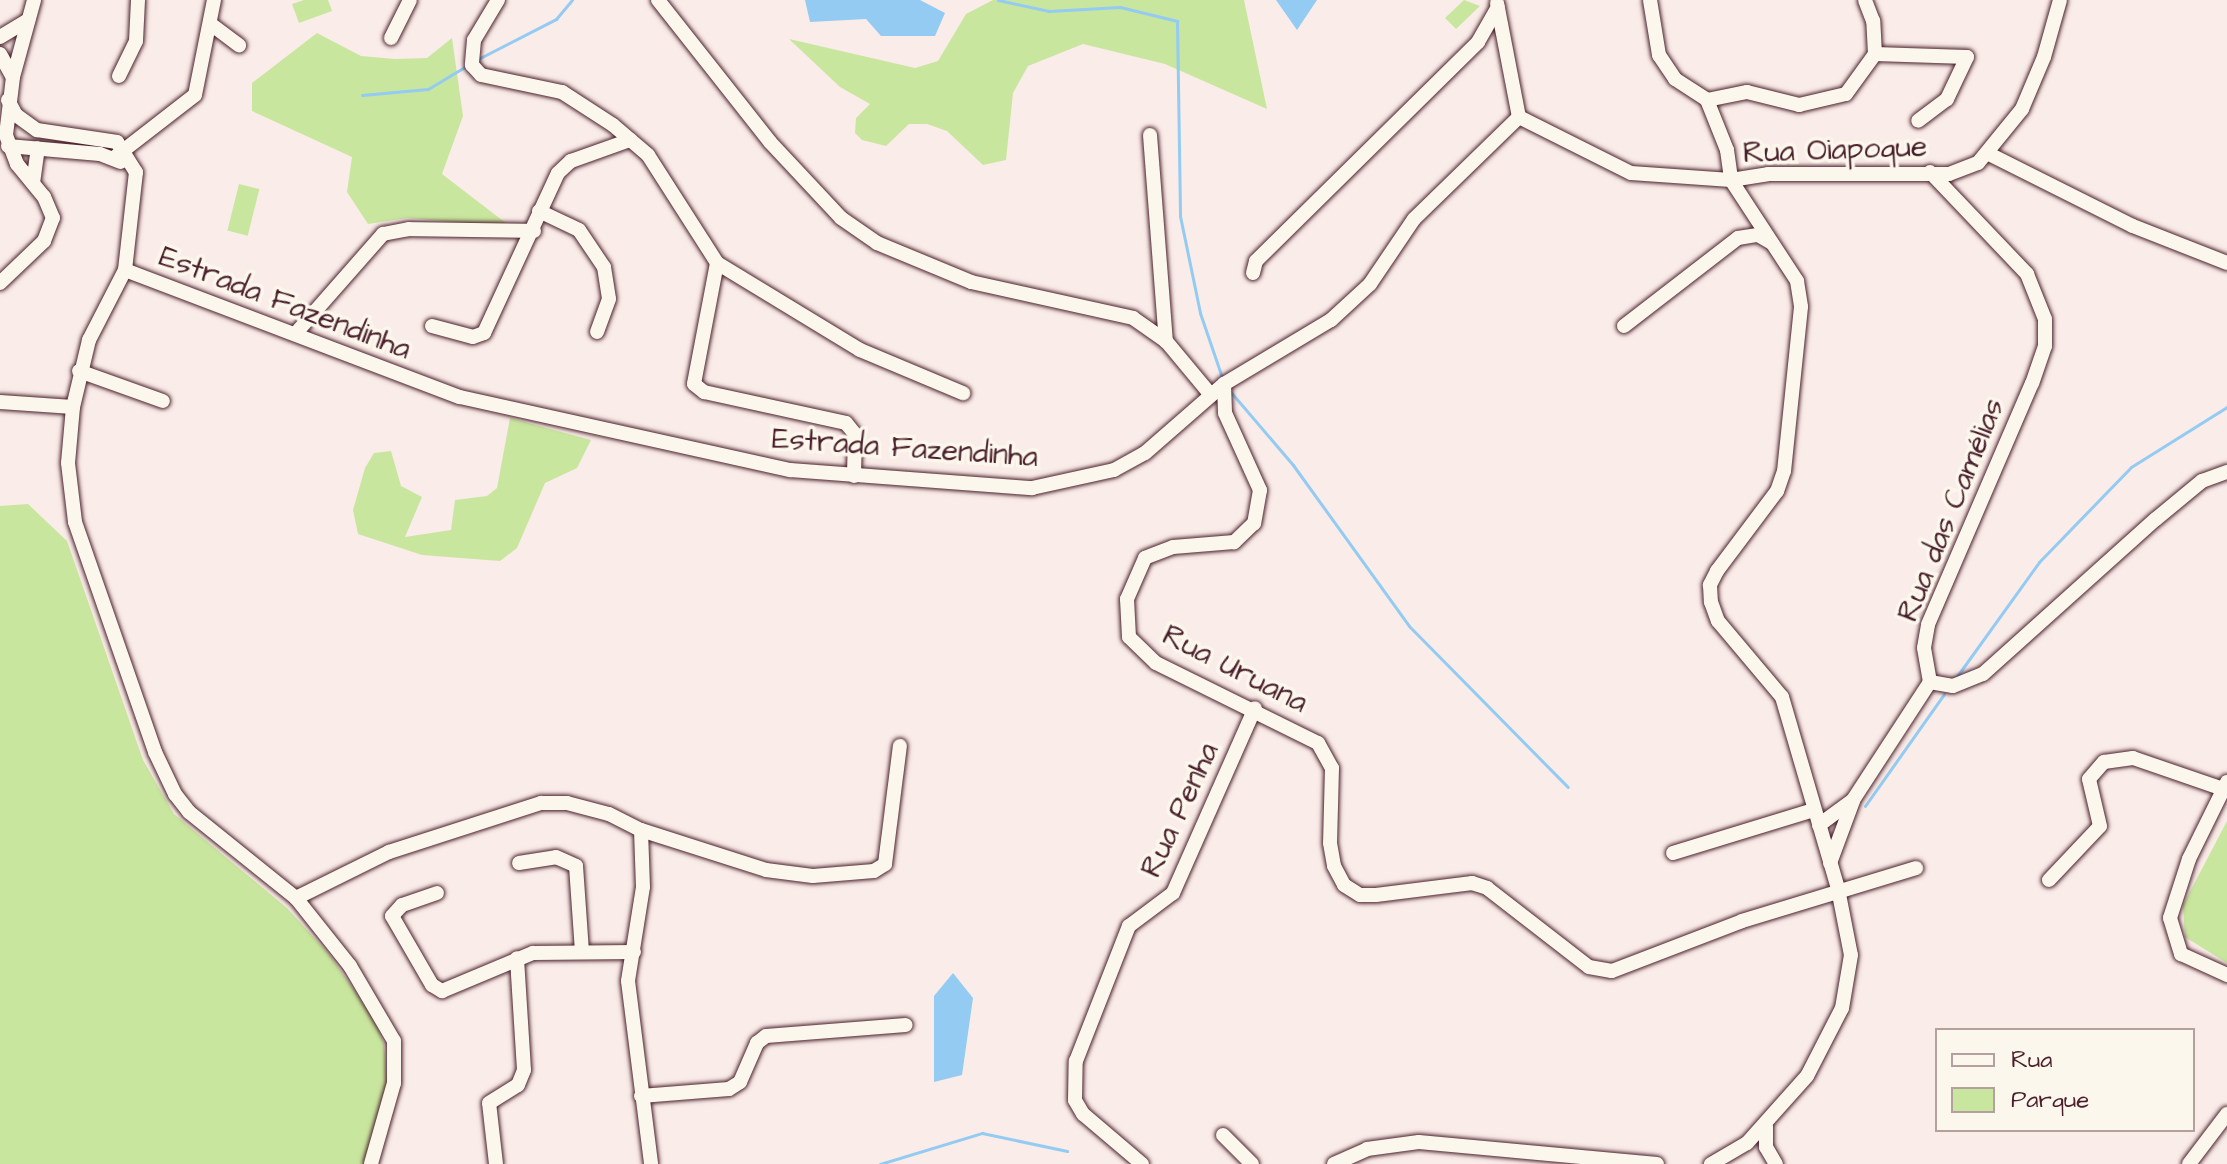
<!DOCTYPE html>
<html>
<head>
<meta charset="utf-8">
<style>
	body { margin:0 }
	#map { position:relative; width:2227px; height:1164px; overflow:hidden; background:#faece8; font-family:"Architects Daughter",sans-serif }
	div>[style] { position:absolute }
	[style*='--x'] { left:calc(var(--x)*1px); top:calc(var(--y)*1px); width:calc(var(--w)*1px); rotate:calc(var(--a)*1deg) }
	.green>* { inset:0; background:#c9e69e; transform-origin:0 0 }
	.water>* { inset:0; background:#93cbf2 }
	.stream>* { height:3px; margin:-1.5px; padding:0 1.5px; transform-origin:1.5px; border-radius:1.5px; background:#93cbf2 }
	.roads { filter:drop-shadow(0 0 2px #4a1f2b) drop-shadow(0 0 2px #4a1f2b) }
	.minor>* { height:14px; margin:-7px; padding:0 7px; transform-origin:7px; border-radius:7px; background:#fbf7ec }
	span { translate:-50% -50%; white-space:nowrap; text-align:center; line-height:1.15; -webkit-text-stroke:7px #fbf7ec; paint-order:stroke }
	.street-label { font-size:30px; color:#4a1f2b }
	.legend { position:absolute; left:1935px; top:1028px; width:260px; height:104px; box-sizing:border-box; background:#fbf7ec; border:2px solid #b4a19f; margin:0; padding:10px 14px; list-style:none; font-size:24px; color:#4a1f2b }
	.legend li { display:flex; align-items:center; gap:16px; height:40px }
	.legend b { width:40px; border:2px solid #b4a19f }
</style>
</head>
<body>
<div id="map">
	<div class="green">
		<div style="clip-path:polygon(304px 0,328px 0,332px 11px,299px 23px,292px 4px)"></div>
		<div style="clip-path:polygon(993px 0,1244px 0,1267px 109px,1165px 64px,1083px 44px,1028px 66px,1013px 93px,1006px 160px,983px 165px,947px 131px,927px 124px,909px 124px,886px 146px,862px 140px,855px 133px,856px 118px,870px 104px,840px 87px,789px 39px,915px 68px,938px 61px,966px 14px)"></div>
		<div style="clip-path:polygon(1464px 0,1480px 6px,1456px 29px,1445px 18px)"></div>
		<div style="clip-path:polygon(317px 33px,361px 56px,395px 59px,427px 58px,452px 38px,463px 116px,442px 174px,511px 227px,408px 218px,368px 224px,347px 192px,352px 157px,252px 111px,252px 83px)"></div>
		<div style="left:239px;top:184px;width:21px;height:48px;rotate:14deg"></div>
		<div style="clip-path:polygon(510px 418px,591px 440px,577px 468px,545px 483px,517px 548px,500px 561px,422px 555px,358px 534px,353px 510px,365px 468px,374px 453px,391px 451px,401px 486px,422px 497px,405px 537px,451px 530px,455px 500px,487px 496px,497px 488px)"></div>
		<div style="clip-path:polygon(28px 504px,67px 541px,143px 760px,174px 814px,287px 908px,329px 954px,375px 1020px,384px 1044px,387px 1081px,366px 1164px,0 1164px,0 506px)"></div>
		<div style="clip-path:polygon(2227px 821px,2227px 963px,2185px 937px,2183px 905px)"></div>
	</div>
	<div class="water">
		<div style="clip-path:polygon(805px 0,920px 0,945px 13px,935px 36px,881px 36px,866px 19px,810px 22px)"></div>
		<div style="clip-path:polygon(1276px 0,1317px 0,1297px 30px)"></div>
		<div style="clip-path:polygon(953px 973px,973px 998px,962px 1075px,934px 1082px,934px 996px)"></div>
	</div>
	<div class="stream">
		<div style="--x:998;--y:0;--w:52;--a:12.2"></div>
		<div style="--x:1049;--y:11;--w:71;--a:-3.2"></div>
		<div style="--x:1120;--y:7;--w:59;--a:13.8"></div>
		<div style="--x:1177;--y:21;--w:195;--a:89.1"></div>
		<div style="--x:1180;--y:216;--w:99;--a:78.3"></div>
		<div style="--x:1200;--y:313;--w:71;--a:71.1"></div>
		<div style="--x:478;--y:59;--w:88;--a:-27.1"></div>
		<div style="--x:556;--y:19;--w:25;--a:-50"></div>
		<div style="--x:362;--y:95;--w:66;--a:-5.2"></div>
		<div style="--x:428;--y:89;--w:47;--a:-31"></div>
		<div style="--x:1229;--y:390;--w:99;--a:49.5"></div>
		<div style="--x:1293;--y:465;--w:198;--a:54.2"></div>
		<div style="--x:1409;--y:626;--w:226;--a:45.4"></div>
		<div style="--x:1955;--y:679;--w:144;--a:-54.3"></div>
		<div style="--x:2039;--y:562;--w:132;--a:-45.9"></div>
		<div style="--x:2131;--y:467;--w:113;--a:-32"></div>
		<div style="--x:1865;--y:806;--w:137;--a:-54.8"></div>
		<div style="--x:880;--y:1164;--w:107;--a:-16.9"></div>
		<div style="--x:982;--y:1133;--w:87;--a:12"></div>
	</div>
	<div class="roads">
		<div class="minor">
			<div style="--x:498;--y:0;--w:47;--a:121"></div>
			<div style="--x:474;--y:40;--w:25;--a:95"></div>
			<div style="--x:472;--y:65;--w:13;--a:48"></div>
			<div style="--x:481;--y:75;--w:83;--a:11.9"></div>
			<div style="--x:562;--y:92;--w:61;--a:32.9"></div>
			<div style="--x:613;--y:125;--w:46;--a:40.6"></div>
			<div style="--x:648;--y:155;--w:128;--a:57.4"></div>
			<div style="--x:658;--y:0;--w:181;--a:51.7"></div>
			<div style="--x:770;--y:142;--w:104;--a:46.9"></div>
			<div style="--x:841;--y:218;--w:44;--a:34.8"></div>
			<div style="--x:877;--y:243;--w:102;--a:22.5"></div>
			<div style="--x:971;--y:282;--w:166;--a:12.5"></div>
			<div style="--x:1133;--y:318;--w:40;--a:34.9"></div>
			<div style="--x:1166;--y:341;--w:70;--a:50.2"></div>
			<div style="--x:1650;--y:0;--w:56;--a:80.7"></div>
			<div style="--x:1659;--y:55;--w:29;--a:56"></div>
			<div style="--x:1675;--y:79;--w:38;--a:33"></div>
			<div style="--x:1707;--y:100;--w:54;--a:68.2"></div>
			<div style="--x:1727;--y:150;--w:30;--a:82"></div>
			<div style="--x:1731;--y:180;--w:121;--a:56.8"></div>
			<div style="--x:1797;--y:281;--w:26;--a:81"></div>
			<div style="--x:1801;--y:307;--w:165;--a:95.9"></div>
			<div style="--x:1784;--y:471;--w:21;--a:109"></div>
			<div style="--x:1777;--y:491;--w:100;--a:126.9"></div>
			<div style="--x:1717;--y:571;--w:16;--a:117"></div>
			<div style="--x:1710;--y:585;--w:17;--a:87"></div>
			<div style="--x:1711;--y:602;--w:20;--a:70"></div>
			<div style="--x:1718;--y:621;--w:99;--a:49.9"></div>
			<div style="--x:1782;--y:697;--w:200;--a:73.7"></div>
			<div style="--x:1838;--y:889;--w:67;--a:78.9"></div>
			<div style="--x:1851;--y:955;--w:54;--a:99.6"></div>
			<div style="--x:1842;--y:1008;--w:76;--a:117.2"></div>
			<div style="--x:1807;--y:1076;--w:90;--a:131.8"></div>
			<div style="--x:1747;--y:1143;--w:42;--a:149.7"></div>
			<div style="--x:1497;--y:3;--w:116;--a:79.1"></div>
			<div style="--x:212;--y:25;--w:34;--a:37"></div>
			<div style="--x:0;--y:37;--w:33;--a:-31"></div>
			<div style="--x:391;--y:38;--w:42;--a:-63.4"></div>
			<div style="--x:0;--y:54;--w:26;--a:61"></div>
			<div style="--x:1875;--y:54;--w:92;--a:1.9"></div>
			<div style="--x:1967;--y:57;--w:47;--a:115.5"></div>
			<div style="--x:1947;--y:99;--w:36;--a:143"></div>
			<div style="--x:119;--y:76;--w:39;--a:-64"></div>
			<div style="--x:136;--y:41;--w:41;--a:-87.2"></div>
			<div style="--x:8;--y:100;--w:17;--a:62"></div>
			<div style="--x:16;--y:115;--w:26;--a:36"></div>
			<div style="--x:37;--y:130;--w:81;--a:8.5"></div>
			<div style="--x:117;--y:142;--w:36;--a:58"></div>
			<div style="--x:136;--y:172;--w:99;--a:96.4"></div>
			<div style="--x:125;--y:270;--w:79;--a:117.2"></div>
			<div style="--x:89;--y:340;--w:69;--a:103.4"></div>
			<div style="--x:73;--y:407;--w:56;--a:95.1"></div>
			<div style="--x:68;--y:463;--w:59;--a:83.2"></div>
			<div style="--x:75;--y:522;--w:244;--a:70.8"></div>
			<div style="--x:155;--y:752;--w:47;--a:64.5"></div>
			<div style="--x:175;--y:794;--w:23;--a:52"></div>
			<div style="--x:189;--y:812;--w:137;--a:38.8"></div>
			<div style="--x:296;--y:898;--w:87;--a:51.5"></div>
			<div style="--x:350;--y:966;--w:87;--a:59.6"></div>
			<div style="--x:394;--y:1041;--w:42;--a:90"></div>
			<div style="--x:394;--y:1083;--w:84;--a:105.9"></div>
			<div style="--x:1707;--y:100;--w:41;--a:-11.3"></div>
			<div style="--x:1747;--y:92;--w:54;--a:14"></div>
			<div style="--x:1799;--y:105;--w:48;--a:-13.2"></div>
			<div style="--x:1846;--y:94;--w:49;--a:-54.1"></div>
			<div style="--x:1875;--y:54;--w:33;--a:-93"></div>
			<div style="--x:1873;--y:21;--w:22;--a:-111"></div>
			<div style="--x:1519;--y:117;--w:125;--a:26.6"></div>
			<div style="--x:1631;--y:173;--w:100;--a:4"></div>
			<div style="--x:1731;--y:180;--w:37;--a:-9"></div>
			<div style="--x:1768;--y:174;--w:181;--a:0"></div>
			<div style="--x:1949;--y:174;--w:31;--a:-21"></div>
			<div style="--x:1978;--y:163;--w:70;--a:-50.8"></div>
			<div style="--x:2022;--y:109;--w:56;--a:-67.1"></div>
			<div style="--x:2044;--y:57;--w:59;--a:-74.3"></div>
			<div style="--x:1150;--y:135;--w:207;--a:85.6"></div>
			<div style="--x:8;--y:146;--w:92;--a:5"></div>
			<div style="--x:100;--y:154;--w:22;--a:21"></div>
			<div style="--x:1987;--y:153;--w:163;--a:26.6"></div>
			<div style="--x:2133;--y:226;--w:101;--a:21.5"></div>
			<div style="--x:115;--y:157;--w:101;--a:-37.8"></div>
			<div style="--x:195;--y:95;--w:97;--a:-78.7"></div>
			<div style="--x:1930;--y:172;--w:141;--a:46.4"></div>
			<div style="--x:2027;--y:274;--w:48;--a:68.2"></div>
			<div style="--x:2045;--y:319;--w:27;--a:90"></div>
			<div style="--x:2045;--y:346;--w:39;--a:109"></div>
			<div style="--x:2032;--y:383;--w:263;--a:113.3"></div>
			<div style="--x:1928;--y:625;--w:23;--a:100"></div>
			<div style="--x:1924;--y:648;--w:35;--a:80"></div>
			<div style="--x:1930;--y:682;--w:23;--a:10"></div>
			<div style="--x:1953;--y:686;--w:32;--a:-22"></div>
			<div style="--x:1983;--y:674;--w:232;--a:-41.9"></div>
			<div style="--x:2156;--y:519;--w:60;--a:-39.6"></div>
			<div style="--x:2202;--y:481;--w:27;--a:-20"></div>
			<div style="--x:33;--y:183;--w:35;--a:-82"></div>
			<div style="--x:539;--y:211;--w:44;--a:25.4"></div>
			<div style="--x:579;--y:230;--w:45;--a:56"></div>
			<div style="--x:604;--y:267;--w:32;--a:81"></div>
			<div style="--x:609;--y:299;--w:35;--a:110"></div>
			<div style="--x:717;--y:263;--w:123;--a:100.8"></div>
			<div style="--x:694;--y:384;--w:13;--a:39"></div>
			<div style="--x:704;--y:392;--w:145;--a:12.3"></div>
			<div style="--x:846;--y:423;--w:14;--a:51"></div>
			<div style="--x:855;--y:434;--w:42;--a:91.4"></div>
			<div style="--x:717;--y:263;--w:167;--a:31.3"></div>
			<div style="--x:860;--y:350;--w:112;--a:22.7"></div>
			<div style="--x:125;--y:270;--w:358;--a:20.8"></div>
			<div style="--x:460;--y:397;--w:338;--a:12.5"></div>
			<div style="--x:790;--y:470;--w:243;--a:4.3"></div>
			<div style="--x:1032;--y:488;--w:84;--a:-12.4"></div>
			<div style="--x:1114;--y:470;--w:35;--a:-29"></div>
			<div style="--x:1145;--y:453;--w:105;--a:-41.1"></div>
			<div style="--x:1224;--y:384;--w:125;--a:-30.9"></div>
			<div style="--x:1331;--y:320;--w:53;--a:-42.7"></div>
			<div style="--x:1370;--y:284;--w:78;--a:-55.9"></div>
			<div style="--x:1414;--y:219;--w:146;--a:-44.2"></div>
			<div style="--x:1253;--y:273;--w:12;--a:-76"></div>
			<div style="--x:1256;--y:261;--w:312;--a:-44.6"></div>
			<div style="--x:1478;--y:42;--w:40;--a:-60.3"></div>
			<div style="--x:0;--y:283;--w:61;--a:-43.7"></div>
			<div style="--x:44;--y:241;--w:25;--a:-69"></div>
			<div style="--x:53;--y:218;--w:23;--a:-113"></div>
			<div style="--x:44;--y:197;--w:43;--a:-129.3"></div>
			<div style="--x:17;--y:164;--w:31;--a:-111"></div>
			<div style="--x:6;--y:135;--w:58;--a:-83.1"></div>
			<div style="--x:13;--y:77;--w:80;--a:-74.7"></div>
			<div style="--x:432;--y:326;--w:42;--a:15"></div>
			<div style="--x:473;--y:337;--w:12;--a:-20"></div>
			<div style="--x:484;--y:333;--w:176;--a:-65.2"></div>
			<div style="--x:558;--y:173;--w:18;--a:-43"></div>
			<div style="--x:571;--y:161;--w:63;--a:-19.6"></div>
			<div style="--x:1624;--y:326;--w:144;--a:-37.7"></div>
			<div style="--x:1738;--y:238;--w:20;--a:-9"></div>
			<div style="--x:1758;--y:235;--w:16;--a:30"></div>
			<div style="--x:296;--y:333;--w:132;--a:-48.7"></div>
			<div style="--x:383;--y:234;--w:26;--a:-11"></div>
			<div style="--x:409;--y:229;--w:125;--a:0.9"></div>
			<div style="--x:79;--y:371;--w:89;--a:19.7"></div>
			<div style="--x:1224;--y:384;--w:29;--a:88"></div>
			<div style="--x:1225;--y:413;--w:85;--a:65.6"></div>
			<div style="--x:1260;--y:490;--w:34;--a:100"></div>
			<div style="--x:1254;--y:523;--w:28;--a:136"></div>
			<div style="--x:1234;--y:542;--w:61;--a:175.3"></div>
			<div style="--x:1173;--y:547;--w:30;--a:159"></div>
			<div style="--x:1145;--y:558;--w:45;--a:113.7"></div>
			<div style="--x:1127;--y:599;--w:38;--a:87"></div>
			<div style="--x:1129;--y:637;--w:37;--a:44"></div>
			<div style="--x:1156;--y:663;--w:181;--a:26.3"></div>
			<div style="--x:1318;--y:743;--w:29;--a:61"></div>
			<div style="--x:1332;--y:768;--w:75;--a:91.5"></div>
			<div style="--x:1330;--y:843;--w:23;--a:80"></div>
			<div style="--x:1334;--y:866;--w:21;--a:62"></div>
			<div style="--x:1344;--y:885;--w:19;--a:32"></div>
			<div style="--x:1360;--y:895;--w:16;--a:0"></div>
			<div style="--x:1376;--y:895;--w:97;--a:-7.1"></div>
			<div style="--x:1472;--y:883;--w:16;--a:18"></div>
			<div style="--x:1487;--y:888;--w:129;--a:37.8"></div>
			<div style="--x:1589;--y:967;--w:23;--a:10"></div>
			<div style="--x:1612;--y:971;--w:139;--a:-21"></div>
			<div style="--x:1742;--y:921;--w:182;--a:-16.9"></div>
			<div style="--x:0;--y:402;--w:73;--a:3.9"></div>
			<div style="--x:2227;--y:782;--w:86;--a:116.3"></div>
			<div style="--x:2189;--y:859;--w:62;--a:107.9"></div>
			<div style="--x:2170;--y:918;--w:38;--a:73"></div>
			<div style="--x:2181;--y:954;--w:51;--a:24.5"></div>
			<div style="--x:1819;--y:825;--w:42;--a:-36.3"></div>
			<div style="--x:1853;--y:800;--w:141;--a:-56.9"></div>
			<div style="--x:641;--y:830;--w:57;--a:88"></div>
			<div style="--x:643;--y:887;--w:95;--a:99.1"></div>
			<div style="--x:628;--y:981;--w:184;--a:82.8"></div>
			<div style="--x:1673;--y:853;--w:147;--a:-17"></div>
			<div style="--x:519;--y:863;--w:37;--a:-9"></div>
			<div style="--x:556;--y:857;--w:22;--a:24"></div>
			<div style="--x:576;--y:866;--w:86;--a:86"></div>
			<div style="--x:1830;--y:863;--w:66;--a:-69.6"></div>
			<div style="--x:2049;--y:880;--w:74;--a:-46.6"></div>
			<div style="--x:2100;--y:826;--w:48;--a:-103.2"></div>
			<div style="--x:2089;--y:779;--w:23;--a:-49"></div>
			<div style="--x:2104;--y:762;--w:29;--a:-8"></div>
			<div style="--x:2133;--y:758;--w:95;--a:19"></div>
			<div style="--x:437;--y:893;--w:37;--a:161"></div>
			<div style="--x:402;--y:905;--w:15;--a:132"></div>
			<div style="--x:392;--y:916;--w:80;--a:59.9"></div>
			<div style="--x:432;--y:985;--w:12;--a:31"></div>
			<div style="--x:442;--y:991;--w:99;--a:-22.7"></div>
			<div style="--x:533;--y:953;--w:101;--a:-0.6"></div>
			<div style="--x:296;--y:898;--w:104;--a:-26.3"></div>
			<div style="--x:389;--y:852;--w:160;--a:-17.9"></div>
			<div style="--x:541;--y:803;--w:26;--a:0"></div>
			<div style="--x:567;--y:803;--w:43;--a:14.7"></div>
			<div style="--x:609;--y:814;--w:36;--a:27"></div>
			<div style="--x:641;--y:830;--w:131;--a:17.7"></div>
			<div style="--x:766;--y:870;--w:47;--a:7.3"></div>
			<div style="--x:813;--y:876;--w:61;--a:-4.7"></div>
			<div style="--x:874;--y:871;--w:13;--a:-32"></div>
			<div style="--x:885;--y:864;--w:119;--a:-82.8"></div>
			<div style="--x:641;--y:1096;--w:88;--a:-4.5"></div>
			<div style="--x:729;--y:1089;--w:13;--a:-32"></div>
			<div style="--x:740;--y:1082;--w:43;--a:-66.4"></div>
			<div style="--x:757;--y:1043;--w:11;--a:-38"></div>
			<div style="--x:766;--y:1036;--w:140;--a:-4.5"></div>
			<div style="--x:1766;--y:1126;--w:21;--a:90"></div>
			<div style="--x:1766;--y:1147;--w:20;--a:60"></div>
			<div style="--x:1223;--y:1135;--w:41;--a:45"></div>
			<div style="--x:496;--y:1164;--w:61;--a:-96.5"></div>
			<div style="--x:489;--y:1103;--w:34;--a:-32"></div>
			<div style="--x:518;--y:1085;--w:16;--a:-68"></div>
			<div style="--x:524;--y:1070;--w:112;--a:-93.6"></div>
			<div style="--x:1142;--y:1164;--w:77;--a:-139.7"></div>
			<div style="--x:1083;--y:1114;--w:16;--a:-120"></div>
			<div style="--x:1075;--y:1100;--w:39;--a:-89"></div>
			<div style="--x:1076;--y:1061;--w:145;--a:-68.6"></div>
			<div style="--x:1129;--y:926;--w:55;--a:-36.9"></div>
			<div style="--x:1173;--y:893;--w:202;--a:-66.1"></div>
			<div style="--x:1334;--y:1164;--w:36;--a:-24"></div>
			<div style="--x:1367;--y:1149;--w:52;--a:-7.7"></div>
			<div style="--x:1419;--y:1142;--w:239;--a:5.3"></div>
			<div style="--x:2189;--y:1164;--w:63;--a:-52.8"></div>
		</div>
	</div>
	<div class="street-label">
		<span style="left:1835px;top:150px;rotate:-2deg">Rua Oiapoque</span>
		<span style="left:285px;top:303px;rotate:21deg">Estrada Fazendinha</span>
		<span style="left:905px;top:448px;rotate:4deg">Estrada Fazendinha</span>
		<span style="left:1951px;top:510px;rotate:-68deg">Rua das Camélias</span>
		<span style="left:1235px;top:669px;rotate:27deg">Rua Uruana</span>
		<span style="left:1180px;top:810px;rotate:-65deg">Rua Penha</span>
	</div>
	<ul class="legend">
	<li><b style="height:10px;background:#fbf7ec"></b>Rua</li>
	<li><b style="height:22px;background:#c9e69e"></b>Parque</li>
	</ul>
</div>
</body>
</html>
